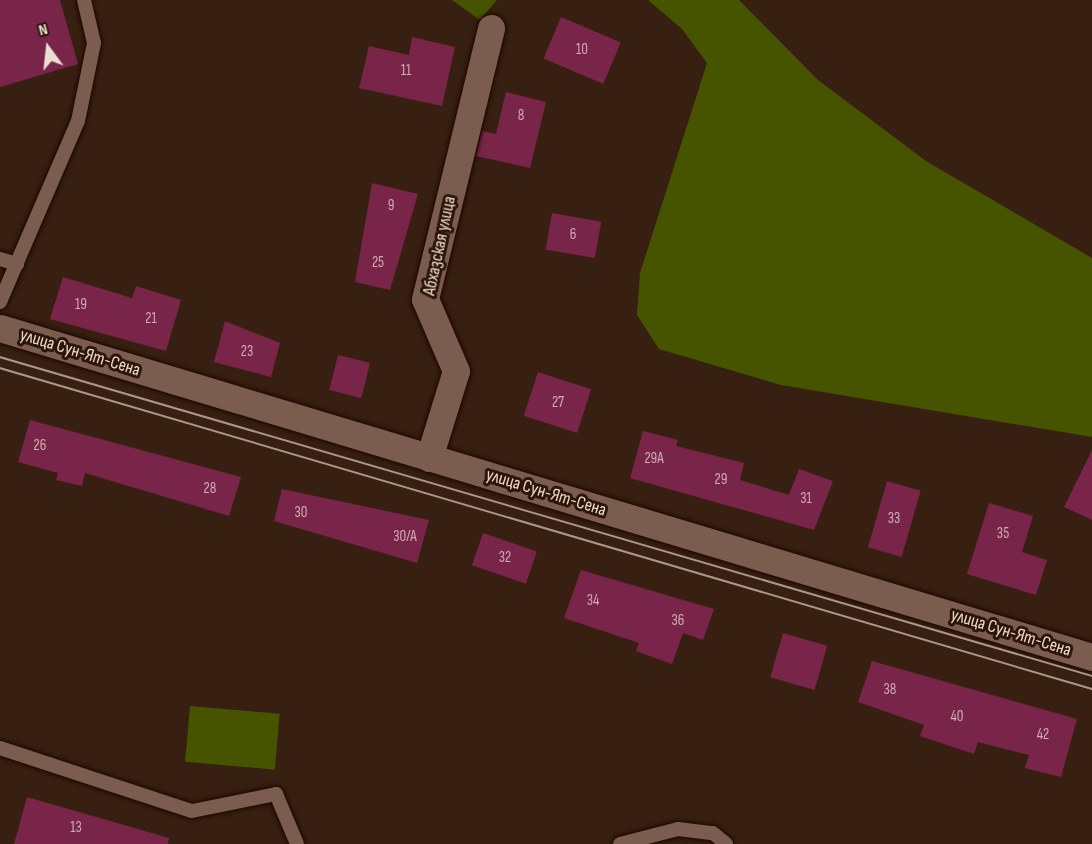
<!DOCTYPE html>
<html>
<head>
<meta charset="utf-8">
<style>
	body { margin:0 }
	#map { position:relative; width:1092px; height:844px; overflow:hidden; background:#371f11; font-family:"Sofia Sans Condensed",sans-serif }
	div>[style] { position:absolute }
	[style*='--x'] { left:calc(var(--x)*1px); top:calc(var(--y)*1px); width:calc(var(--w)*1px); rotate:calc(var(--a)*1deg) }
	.green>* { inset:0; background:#465400; transform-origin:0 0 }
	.building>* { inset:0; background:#792549; transform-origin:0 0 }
	.roads { filter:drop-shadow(0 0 2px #1d0800) drop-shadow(0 0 2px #1d0800) }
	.service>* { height:14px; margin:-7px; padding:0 7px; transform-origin:7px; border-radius:7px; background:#7a5d4e }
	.minor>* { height:27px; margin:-13.5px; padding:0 13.5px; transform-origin:13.5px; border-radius:13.5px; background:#7a5d4e }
	.tram>* { height:1.5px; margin:-0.75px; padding:0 0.75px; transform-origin:0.75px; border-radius:0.75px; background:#aa978c }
	span { translate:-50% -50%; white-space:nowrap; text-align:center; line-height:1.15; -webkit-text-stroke:6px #2d1508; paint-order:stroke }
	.number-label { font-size:15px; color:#d0aeb0 }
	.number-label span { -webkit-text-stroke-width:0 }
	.street-label { font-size:18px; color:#eddcd3 }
	.north { position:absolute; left:18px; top:18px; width:60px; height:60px; -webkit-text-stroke:4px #2d1508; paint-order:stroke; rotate:345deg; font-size:16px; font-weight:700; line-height:24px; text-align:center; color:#eddcd3 }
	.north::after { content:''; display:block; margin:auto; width:21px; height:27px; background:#eddcd3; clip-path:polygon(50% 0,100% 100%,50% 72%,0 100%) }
</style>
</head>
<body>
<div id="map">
	<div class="green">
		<div style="clip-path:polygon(452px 0,497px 0,480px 20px)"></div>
		<div style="clip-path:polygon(648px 0,739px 0,818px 80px,926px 161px,1092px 258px,1092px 437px,781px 385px,659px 349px,637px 315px,640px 273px,707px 63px,682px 29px)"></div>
		<div style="left:190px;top:706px;width:90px;height:56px;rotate:5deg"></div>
	</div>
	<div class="building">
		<div style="clip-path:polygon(0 0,60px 0,78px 64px,0 87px)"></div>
		<div style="left:561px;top:17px;width:65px;height:45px;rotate:23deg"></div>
		<div style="clip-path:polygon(412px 37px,455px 47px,442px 106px,359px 88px,369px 46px,409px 55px)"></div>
		<div style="clip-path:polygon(506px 92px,546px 102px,530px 168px,476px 156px,482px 131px,496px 134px)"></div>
		<div style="clip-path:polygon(372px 183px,418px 194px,390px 290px,355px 282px)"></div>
		<div style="left:552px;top:213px;width:50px;height:37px;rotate:10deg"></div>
		<div style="clip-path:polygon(63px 277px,132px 298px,136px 286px,181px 300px,166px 351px,50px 319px)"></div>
		<div style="clip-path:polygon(225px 321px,280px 343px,271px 377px,214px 362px)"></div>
		<div style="left:338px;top:355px;width:33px;height:36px;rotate:14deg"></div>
		<div style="left:538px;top:372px;width:56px;height:46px;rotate:18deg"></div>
		<div style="clip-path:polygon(30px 420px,241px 477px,229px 516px,85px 473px,82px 486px,56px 480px,58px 473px,18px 462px)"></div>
		<div style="clip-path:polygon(643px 431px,678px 440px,676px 446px,744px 463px,740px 480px,789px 495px,799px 469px,833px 481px,814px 530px,630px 478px)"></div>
		<div style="clip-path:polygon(1092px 450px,1092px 520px,1064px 507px)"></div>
		<div style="left:887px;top:481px;width:35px;height:69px;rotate:16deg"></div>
		<div style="clip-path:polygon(282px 489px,429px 520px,417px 563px,274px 521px)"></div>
		<div style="clip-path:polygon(989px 503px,1033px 516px,1022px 552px,1047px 560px,1036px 595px,967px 574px)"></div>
		<div style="left:483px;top:533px;width:57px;height:34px;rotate:19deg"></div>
		<div style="clip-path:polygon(581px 570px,714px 609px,703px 640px,683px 633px,672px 664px,636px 651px,639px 643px,564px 618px)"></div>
		<div style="left:783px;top:633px;width:46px;height:46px;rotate:16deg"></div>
		<div style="clip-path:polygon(872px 661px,1077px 719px,1061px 777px,1025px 768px,1029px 755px,978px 742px,974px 754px,920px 736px,924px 725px,858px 702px)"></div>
		<div style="clip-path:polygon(27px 797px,169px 838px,168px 844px,14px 844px)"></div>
	</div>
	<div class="roads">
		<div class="service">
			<div style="--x:0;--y:259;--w:18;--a:16"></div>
			<div style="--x:0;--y:302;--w:197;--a:-66.7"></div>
			<div style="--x:78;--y:121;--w:80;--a:-78.4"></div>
			<div style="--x:94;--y:43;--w:44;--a:-103.1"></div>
			<div style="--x:0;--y:748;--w:202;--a:18.2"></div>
			<div style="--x:192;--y:811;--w:86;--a:-11.4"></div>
			<div style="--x:276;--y:794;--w:54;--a:67.2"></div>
			<div style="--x:620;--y:844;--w:60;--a:-14.5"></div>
			<div style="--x:678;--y:829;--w:35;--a:7"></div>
			<div style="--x:713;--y:833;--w:17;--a:40"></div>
		</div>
		<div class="minor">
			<div style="--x:0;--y:328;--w:1140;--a:16.77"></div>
			<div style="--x:429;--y:458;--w:91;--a:-72.8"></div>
			<div style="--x:456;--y:371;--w:78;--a:-113.3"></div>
			<div style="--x:425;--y:299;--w:279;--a:-76.3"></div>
		</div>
	</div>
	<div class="tram">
		<div style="--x:0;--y:357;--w:1138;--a:16.28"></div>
		<div style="--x:0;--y:368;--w:1138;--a:16.38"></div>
	</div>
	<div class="number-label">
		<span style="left:582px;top:50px">10</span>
		<span style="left:406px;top:71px">11</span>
		<span style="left:521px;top:116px">8</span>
		<span style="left:391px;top:206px">9</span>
		<span style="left:573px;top:235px">6</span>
		<span style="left:378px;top:263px">25</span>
		<span style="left:81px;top:305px">19</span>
		<span style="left:151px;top:319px">21</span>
		<span style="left:247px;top:352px">23</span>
		<span style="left:558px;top:403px">27</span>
		<span style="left:40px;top:446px">26</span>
		<span style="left:654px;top:459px">29А</span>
		<span style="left:721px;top:480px">29</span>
		<span style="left:210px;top:489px">28</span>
		<span style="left:806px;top:499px">31</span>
		<span style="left:301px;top:513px">30</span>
		<span style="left:894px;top:519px">33</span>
		<span style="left:1003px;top:534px">35</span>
		<span style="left:405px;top:537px">30/А</span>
		<span style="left:505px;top:558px">32</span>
		<span style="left:593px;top:601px">34</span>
		<span style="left:678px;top:621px">36</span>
		<span style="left:890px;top:690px">38</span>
		<span style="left:957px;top:717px">40</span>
		<span style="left:1043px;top:735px">42</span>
		<span style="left:76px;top:828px">13</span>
	</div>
	<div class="street-label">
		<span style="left:440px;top:246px;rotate:-78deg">Абхазская улица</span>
		<span style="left:80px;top:353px;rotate:17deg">улица Сун-Ят-Сена</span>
		<span style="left:546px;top:493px;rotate:17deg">улица Сун-Ят-Сена</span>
		<span style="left:1011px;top:633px;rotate:17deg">улица Сун-Ят-Сена</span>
	</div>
	<div class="north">N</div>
</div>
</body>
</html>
